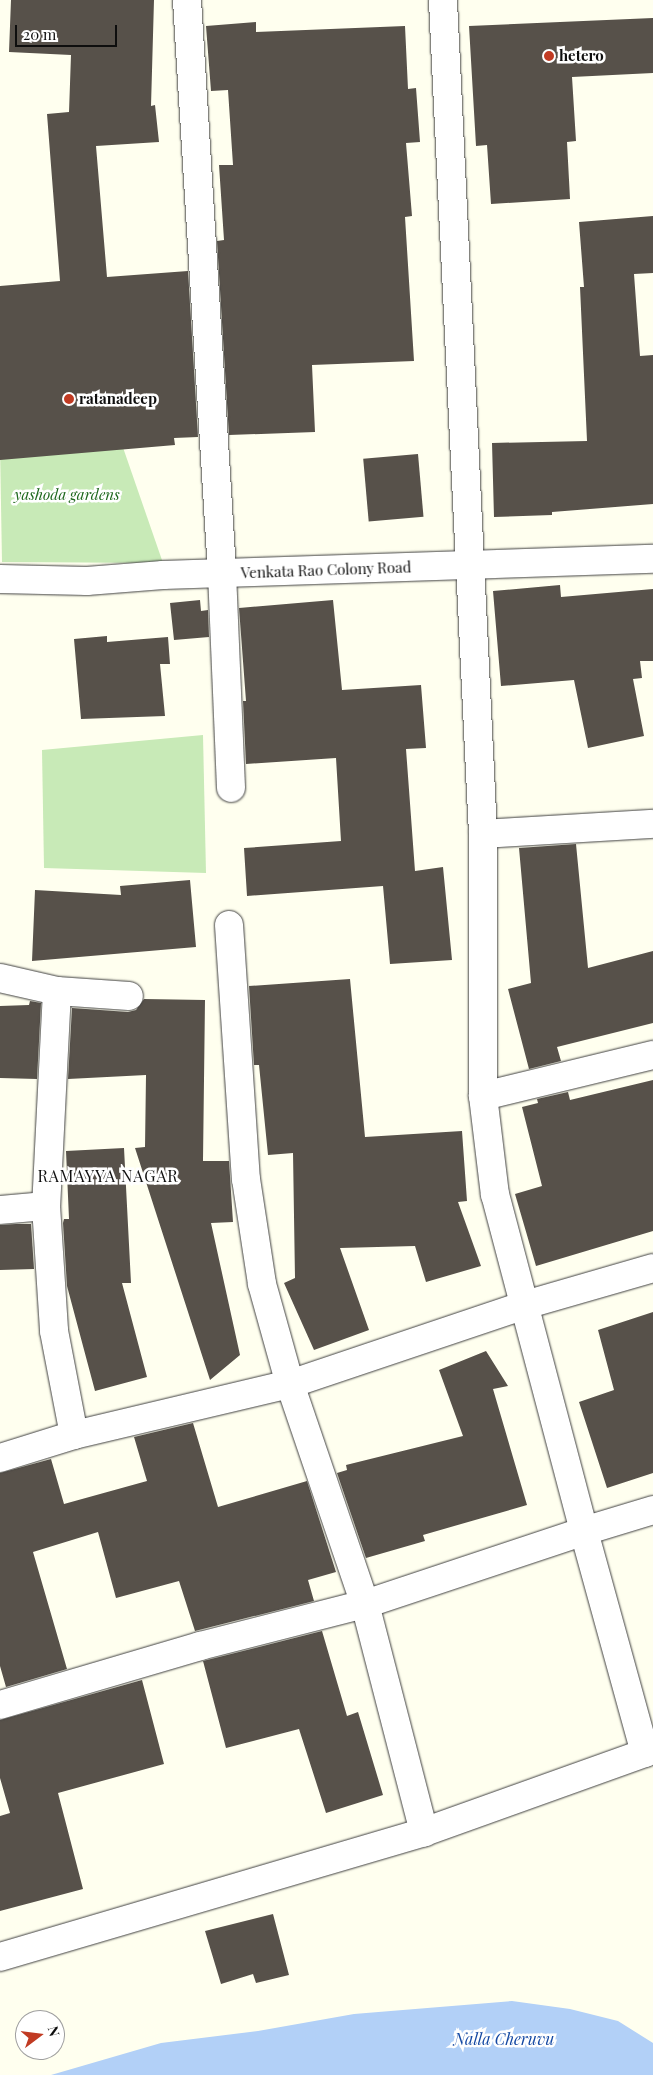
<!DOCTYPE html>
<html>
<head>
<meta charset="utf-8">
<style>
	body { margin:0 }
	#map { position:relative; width:653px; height:2075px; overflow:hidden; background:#ffffef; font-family:"Playfair Display",serif }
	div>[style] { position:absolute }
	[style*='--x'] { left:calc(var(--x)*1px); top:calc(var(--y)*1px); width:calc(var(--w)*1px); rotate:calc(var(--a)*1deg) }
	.green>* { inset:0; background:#c8eab7 }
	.water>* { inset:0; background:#b2d0f7 }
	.building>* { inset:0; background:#57514a; transform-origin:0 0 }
	.roads { filter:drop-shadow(0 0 1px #414141) drop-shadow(0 0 1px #414141) }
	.minor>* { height:28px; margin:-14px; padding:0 14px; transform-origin:14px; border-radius:14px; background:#fff }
	.dots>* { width:14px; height:14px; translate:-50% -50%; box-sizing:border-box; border:2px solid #fff; border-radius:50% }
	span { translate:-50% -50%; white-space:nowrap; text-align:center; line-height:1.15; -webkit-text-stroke:5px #fff; paint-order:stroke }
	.poi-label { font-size:15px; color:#0e0e0e; font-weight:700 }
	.left { translate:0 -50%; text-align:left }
	.park-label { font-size:15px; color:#1d671c; font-style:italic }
	.street-label { font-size:15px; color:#0e0e0e }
	.neighbourhood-label { font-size:16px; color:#0e0e0e; letter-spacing:1px }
	.water-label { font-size:16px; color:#1448a2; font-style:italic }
	.north { position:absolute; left:15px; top:2010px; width:50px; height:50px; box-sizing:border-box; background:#fff; border:1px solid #9f9f9f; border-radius:50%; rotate:75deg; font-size:14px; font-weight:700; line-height:20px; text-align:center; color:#0e0e0e }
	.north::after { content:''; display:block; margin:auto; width:18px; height:22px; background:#c13b23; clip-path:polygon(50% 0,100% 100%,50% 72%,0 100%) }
	.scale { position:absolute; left:15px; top:25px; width:102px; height:22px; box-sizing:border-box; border:2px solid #0e0e0e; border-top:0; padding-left:6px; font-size:15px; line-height:18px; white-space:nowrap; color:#0e0e0e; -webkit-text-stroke:4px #fff; paint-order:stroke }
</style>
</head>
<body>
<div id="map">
	<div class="green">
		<div style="clip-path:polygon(110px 410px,163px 563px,2px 562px,0 445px)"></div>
		<div style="clip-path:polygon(203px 735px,206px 873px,44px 868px,42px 750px)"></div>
	</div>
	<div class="water">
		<div style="clip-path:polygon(512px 2001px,570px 2009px,618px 2021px,653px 2043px,653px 2075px,51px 2075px,161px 2043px,258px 2031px,354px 2014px)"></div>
	</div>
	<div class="building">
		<div style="clip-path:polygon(11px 0,154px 0,151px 106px,155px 105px,159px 142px,96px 146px,107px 277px,188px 271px,198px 437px,174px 438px,175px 445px,0 460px,0 286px,60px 281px,47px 114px,69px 112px,71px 55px,9px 52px)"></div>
		<div style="clip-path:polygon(653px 18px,653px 73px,572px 77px,576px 141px,567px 142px,570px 199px,491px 204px,487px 145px,476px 146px,469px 26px)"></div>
		<div style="clip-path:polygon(256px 22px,256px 32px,405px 26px,408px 89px,416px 88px,420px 142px,406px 143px,412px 216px,405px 217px,414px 361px,312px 365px,315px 432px,229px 435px,217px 241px,224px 240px,219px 165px,233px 165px,228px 90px,211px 91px,206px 26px)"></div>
		<div style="clip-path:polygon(653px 216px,653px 273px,634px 274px,640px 356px,653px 355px,653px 504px,552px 512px,552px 515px,494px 517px,492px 443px,587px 441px,580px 287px,584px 287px,579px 222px)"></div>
		<div style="left:418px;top:454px;width:63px;height:55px;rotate:85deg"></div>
		<div style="clip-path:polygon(560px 585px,561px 597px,653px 589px,653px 661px,640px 661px,642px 678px,633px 679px,644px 736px,588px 748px,574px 680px,501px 686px,493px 591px)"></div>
		<div style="clip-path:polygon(200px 600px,201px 611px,208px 610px,209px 637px,174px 640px,170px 603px)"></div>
		<div style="clip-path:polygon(333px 600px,342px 690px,421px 685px,426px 748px,406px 749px,415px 871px,443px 867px,452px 960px,390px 964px,383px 886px,247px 896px,244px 848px,341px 841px,336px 758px,246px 764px,243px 701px,246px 701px,239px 608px)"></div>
		<div style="clip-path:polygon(107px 636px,107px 642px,168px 637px,170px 664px,160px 664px,165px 716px,81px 719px,74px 639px)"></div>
		<div style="clip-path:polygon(576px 844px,588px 968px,653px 951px,653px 1023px,557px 1047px,561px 1061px,529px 1069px,508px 989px,531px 983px,519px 848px)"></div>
		<div style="clip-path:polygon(190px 880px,196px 947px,32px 961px,35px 890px,121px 895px,120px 886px)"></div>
		<div style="clip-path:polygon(350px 979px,365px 1137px,462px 1131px,467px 1201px,458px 1202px,481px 1266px,426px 1282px,415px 1246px,340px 1248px,369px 1330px,314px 1350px,284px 1283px,295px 1278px,293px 1153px,268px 1155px,259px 1065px,254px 1065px,249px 986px)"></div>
		<div style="clip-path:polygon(144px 999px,205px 1000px,203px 1161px,229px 1161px,233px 1222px,211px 1223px,240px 1355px,210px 1380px,135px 1148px,145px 1147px,146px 1075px,68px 1079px,72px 1008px,128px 1012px,136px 1010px)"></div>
		<div style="clip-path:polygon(30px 1001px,41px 1003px,37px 1079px,0 1078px,0 1006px,29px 1005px)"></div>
		<div style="clip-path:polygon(653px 1080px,653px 1231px,536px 1266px,515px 1194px,542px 1186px,522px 1107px,538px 1103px,537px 1099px,568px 1092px,570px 1100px)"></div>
		<div style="clip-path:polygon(124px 1148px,131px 1283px,122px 1283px,147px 1377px,95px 1391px,67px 1286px,63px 1223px,64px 1219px,69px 1219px,66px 1151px)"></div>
		<div style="clip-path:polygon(16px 1224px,31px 1224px,34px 1269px,0 1270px,0 1225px)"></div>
		<div style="clip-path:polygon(653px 1312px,653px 1473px,607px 1488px,579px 1402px,614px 1390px,598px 1330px)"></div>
		<div style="clip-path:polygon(486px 1351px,508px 1386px,493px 1389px,527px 1505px,423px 1535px,425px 1541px,366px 1558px,337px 1473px,347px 1470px,346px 1465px,463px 1436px,439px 1370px)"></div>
		<div style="clip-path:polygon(193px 1423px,218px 1507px,307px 1481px,336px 1572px,308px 1580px,314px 1601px,195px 1631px,179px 1581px,116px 1598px,98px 1532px,33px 1552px,67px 1669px,6px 1687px,0 1666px,0 1473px,51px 1459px,64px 1504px,147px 1481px,134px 1437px)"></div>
		<div style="clip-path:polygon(322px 1631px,347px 1716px,358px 1712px,383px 1795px,326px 1813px,299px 1729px,226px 1748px,203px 1661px)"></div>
		<div style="clip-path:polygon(142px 1680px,164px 1764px,58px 1793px,83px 1889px,0 1911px,0 1816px,10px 1813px,0 1778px,0 1720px)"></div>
		<div style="clip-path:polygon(273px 1914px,289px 1975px,256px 1983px,253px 1974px,221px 1984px,205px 1931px)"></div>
	</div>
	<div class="roads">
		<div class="minor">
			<div style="--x:187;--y:0;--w:574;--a:86.5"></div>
			<div style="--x:222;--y:573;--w:215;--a:87.6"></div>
			<div style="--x:0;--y:579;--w:87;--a:1.3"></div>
			<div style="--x:87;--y:581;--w:76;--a:-4.5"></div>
			<div style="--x:163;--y:575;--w:490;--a:-1.9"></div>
			<div style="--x:483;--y:834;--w:170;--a:-3.4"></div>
			<div style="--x:229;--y:925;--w:255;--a:86.2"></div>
			<div style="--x:246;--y:1179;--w:106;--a:81.3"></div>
			<div style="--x:262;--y:1284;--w:104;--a:74.4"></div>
			<div style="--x:290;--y:1384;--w:232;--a:71.2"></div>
			<div style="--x:365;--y:1604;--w:236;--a:75.5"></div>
			<div style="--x:0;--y:978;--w:58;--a:12.8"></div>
			<div style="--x:57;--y:991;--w:72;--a:4"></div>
			<div style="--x:57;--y:991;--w:215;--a:92.9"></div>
			<div style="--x:46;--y:1206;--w:125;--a:86.3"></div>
			<div style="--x:54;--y:1331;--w:106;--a:79.1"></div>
			<div style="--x:483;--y:1096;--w:175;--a:-13.6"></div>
			<div style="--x:0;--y:1210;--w:46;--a:-5"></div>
			<div style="--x:0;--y:1458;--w:77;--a:-17.3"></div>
			<div style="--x:74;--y:1435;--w:222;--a:-13.3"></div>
			<div style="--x:290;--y:1384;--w:248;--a:-18.6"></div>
			<div style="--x:525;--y:1305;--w:133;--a:-16.1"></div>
			<div style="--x:0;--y:1705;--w:209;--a:-16.4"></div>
			<div style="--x:200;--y:1646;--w:170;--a:-14.3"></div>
			<div style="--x:365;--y:1604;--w:231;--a:-18.4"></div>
			<div style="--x:584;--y:1531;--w:348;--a:-104.8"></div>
			<div style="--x:495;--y:1195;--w:100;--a:-96.9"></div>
			<div style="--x:483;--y:1096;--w:262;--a:-90"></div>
			<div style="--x:483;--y:834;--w:835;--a:-92.75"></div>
			<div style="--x:0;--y:1957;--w:442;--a:-16.4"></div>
			<div style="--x:424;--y:1832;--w:235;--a:-19.7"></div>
			<div style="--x:645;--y:1753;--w:230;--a:-105.4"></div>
			<div style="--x:584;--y:1531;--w:72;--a:-16.9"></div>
		</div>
	</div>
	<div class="dots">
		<div style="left:549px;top:56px;background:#c13b23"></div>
		<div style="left:69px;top:399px;background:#c13b23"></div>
	</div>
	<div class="poi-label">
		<span class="left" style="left:559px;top:56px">hetero</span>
		<span class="left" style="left:79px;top:399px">ratanadeep</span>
	</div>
	<div class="park-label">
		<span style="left:67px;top:495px">yashoda gardens</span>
	</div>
	<div class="street-label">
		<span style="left:326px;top:570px;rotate:-2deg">Venkata Rao Colony Road</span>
	</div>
	<div class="neighbourhood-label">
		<span style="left:108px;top:1176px">RAMAYYA NAGAR</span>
	</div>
	<div class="water-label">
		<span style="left:504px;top:2039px">Nalla Cheruvu</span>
	</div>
	<div class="north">N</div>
	<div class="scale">20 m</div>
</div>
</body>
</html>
